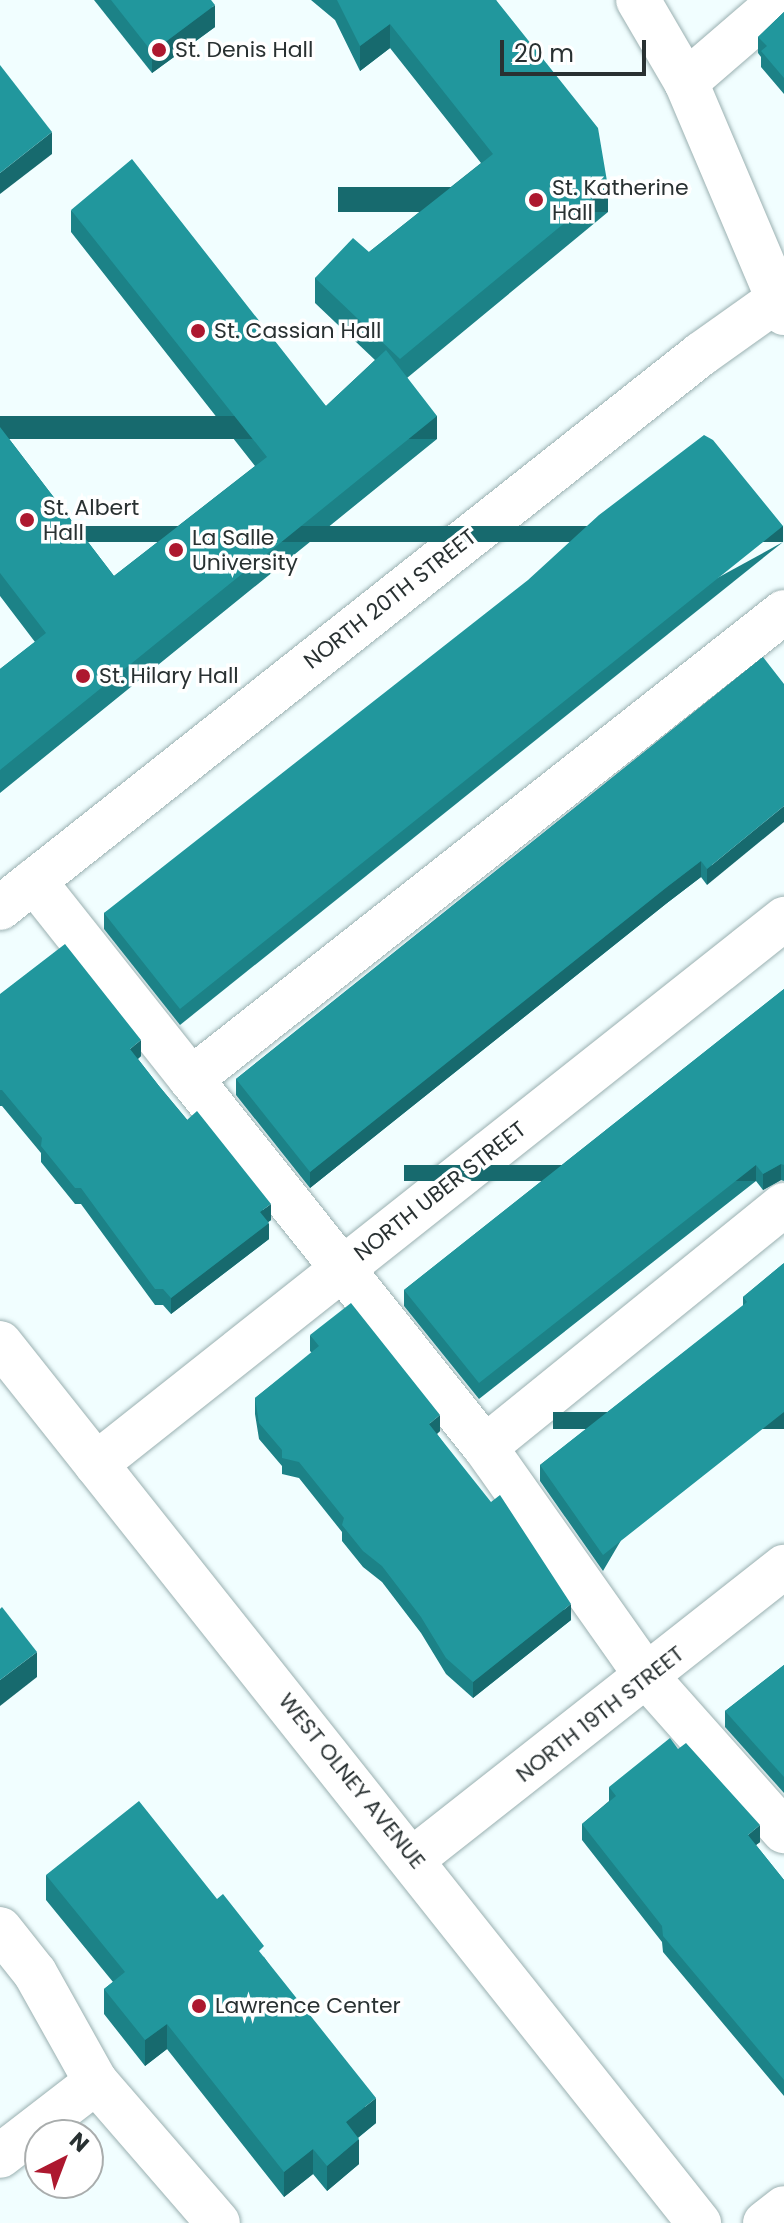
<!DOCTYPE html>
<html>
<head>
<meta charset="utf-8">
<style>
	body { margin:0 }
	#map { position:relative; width:784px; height:2223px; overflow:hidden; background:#f1feff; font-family:Poppins,sans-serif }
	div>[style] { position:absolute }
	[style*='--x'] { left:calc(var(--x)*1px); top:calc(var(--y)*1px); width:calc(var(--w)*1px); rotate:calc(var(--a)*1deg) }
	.roads { filter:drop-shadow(0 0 2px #9ab0b1) drop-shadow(0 0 2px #9ab0b1) }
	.minor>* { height:44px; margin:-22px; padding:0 22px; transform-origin:22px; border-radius:22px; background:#fff }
	.wall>* { inset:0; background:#1c8287 }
	.shaded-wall>* { inset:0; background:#176a6e; transform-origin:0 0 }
	.building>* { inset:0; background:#21979d }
	.dots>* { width:22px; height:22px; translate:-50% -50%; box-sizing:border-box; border:4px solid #fff; border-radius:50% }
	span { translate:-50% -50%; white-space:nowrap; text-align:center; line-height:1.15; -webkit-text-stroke:7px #fff; paint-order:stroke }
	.poi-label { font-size:22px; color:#293132 }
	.left { translate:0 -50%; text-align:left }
	.street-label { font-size:22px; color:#293132 }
	.north { position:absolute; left:24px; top:2119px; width:80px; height:80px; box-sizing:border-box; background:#fff; border:2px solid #a9adad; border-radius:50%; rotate:42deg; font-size:22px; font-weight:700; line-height:32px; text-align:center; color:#293132 }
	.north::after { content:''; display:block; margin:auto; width:28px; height:36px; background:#ad182f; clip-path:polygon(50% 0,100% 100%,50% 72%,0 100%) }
	.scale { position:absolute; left:500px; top:40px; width:146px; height:36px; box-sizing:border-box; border:4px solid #293132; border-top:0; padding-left:10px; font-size:24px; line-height:28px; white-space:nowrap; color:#293132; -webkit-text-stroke:6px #fff; paint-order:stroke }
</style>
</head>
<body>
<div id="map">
	<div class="roads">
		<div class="minor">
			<div style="--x:638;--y:0;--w:95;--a:59.7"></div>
			<div style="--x:686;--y:82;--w:251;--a:67"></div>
			<div style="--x:686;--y:82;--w:125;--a:-40.8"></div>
			<div style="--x:784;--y:612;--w:755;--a:141.78"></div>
			<div style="--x:191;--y:1079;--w:471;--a:51.4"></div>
			<div style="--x:485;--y:1447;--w:385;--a:-39"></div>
			<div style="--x:34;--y:881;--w:253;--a:51.6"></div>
			<div style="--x:0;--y:908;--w:893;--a:-38.32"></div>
			<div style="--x:701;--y:354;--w:102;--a:-35.4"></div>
			<div style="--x:0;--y:1343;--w:1124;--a:51.54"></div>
			<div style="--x:485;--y:1447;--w:283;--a:54.8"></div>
			<div style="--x:648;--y:1678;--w:205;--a:48.4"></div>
			<div style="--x:96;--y:1464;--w:878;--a:-38.38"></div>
			<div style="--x:414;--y:1858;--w:471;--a:-38.2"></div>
			<div style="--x:0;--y:1929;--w:56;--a:51.5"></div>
			<div style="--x:35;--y:1973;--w:125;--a:60.8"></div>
			<div style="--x:96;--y:2082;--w:121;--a:142.4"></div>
			<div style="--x:96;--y:2082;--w:186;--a:49.1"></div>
			<div style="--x:765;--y:2223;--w:24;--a:-38"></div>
		</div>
	</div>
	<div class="wall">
		<div style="clip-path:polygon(94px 0,211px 0,215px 27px,152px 73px)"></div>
		<div style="clip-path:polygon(311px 0,496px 0,608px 212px,407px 378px,437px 439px,0 793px,0 669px,35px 642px,0 596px,0 427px,114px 576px,255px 466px,71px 232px,71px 210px,326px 406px,375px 360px,315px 303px,315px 278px,369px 252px,481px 163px,390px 48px,360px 71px,335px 20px)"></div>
		<div style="clip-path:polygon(784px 12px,784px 94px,761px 67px,761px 57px,758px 53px,758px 37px)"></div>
		<div style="clip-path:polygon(783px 542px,180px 1025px,104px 929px,104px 913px)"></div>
		<div style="clip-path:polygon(763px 657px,707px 885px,701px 877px,667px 903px,310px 1188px,236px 1095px,236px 1079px)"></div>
		<div style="clip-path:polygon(784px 989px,784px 1181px,781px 1180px,763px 1190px,756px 1181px,479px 1399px,404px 1306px,404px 1290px)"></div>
		<div style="clip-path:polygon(0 994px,141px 1056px,138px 1059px,159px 1086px,271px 1220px,268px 1222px,269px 1239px,171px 1314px,163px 1305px,155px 1305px,81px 1204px,75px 1204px,41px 1162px,41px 1153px,2px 1106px,0 1106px)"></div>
		<div style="clip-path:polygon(784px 1263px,603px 1571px,540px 1481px,540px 1465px,743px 1306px,743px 1297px)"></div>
		<div style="clip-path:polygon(310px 1335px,440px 1431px,437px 1434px,571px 1620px,473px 1698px,446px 1674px,421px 1633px,382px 1582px,363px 1567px,342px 1541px,342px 1532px,299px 1478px,282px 1474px,282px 1466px,259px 1439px,255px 1414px,255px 1398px,312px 1353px,310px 1351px)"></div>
		<div style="clip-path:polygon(784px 1665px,784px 1793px,725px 1727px,725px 1711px)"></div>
		<div style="clip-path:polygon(609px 1787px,760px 1842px,756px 1845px,784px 1880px,784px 2096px,663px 1952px,662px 1942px,582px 1840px,582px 1824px,609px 1801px)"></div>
		<div style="clip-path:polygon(46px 1875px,264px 1957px,376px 2123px,358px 2138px,359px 2164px,327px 2191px,313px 2174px,284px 2197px,167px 2049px,145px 2066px,104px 2014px,104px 1989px,113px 1982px,46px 1900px)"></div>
	</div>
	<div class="shaded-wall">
		<div style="clip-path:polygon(215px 5px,215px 27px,152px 73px,152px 52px)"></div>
		<div style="clip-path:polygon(390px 24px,390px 48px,360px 71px,360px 46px)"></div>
		<div style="clip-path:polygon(52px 132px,52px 154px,0 194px,0 173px)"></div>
		<div style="left:608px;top:187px;width:25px;height:270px;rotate:90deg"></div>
		<div style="left:437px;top:416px;width:23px;height:562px;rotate:90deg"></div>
		<div style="left:783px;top:526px;width:16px;height:773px;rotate:90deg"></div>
		<div style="clip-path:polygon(784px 806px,784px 822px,707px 885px,707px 869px)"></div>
		<div style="clip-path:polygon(701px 861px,701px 877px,667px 903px,310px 1188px,310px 1172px,667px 887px)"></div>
		<div style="clip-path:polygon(141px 1040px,141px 1056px,130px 1065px,130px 1049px)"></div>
		<div style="clip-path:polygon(781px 1164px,781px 1180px,763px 1190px,763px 1174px)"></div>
		<div style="left:756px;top:1165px;width:16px;height:352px;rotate:90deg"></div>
		<div style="clip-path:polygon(271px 1204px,271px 1220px,260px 1228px,260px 1212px)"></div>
		<div style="clip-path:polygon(269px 1223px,269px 1239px,171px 1314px,171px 1298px)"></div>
		<div style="left:784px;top:1412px;width:17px;height:231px;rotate:90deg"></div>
		<div style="clip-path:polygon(440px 1415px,440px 1431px,429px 1440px,429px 1424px)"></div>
		<div style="clip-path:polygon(571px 1604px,571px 1620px,473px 1698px,473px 1682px)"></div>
		<div style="clip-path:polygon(37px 1652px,37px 1677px,0 1706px,0 1680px)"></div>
		<div style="clip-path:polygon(760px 1825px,760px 1842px,748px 1851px,748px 1835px)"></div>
		<div style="clip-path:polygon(167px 2024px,167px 2049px,145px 2066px,145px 2040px)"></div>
		<div style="clip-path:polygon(376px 2098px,376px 2123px,346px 2147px,346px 2122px)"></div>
		<div style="clip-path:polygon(359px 2139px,359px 2164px,327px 2191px,327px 2166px)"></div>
		<div style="clip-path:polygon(313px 2149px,313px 2174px,284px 2197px,284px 2172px)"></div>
	</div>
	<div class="building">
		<div style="clip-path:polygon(111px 0,211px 0,215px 5px,152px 52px)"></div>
		<div style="clip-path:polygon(337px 0,496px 0,598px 128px,608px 187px,400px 359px,315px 278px,353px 238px,369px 252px,493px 154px,390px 24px,360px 46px)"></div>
		<div style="clip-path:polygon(784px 12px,784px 78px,761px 51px,767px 46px,758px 37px)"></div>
		<div style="clip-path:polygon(0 65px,52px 132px,0 173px)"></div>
		<div style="clip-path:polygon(132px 159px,326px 406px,386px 350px,437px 416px,0 770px,0 669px,46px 633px,0 573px,0 427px,114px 576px,267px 457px,71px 210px)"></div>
		<div style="clip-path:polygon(704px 435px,713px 440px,783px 526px,180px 1009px,104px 913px,528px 580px,599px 515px)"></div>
		<div style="clip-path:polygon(763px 657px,784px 684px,784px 806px,707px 869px,701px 861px,667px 887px,310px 1172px,236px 1079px)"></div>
		<div style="clip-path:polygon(65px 944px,141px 1040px,130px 1049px,159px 1086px,187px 1120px,197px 1111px,271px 1204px,260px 1212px,269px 1223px,171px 1298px,163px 1289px,155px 1289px,81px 1188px,75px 1188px,41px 1146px,42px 1138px,2px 1090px,0 1090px,0 994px)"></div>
		<div style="clip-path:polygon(784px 989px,784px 1165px,781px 1164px,763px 1174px,756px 1165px,479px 1383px,404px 1290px)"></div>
		<div style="clip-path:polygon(784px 1263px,784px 1412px,603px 1555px,540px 1465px,747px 1302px,743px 1297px)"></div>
		<div style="clip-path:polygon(351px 1303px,440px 1415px,429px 1424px,491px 1502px,500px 1495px,571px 1604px,473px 1682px,446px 1658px,421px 1617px,382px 1566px,363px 1551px,342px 1525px,344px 1518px,299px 1462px,282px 1458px,282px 1450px,259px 1423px,255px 1398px,319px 1346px,310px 1335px)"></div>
		<div style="clip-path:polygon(2px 1607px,37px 1652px,0 1680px,0 1609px)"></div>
		<div style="clip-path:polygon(784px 1665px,784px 1777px,725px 1711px)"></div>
		<div style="clip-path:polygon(670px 1738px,678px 1749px,686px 1743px,760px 1825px,748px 1835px,784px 1880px,784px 2080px,663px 1936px,662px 1926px,582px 1824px,616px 1796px,609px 1787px)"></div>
		<div style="clip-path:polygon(139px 1801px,217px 1899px,223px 1894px,264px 1946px,259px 1951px,376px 2098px,346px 2122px,359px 2139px,327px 2166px,313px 2149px,284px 2172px,167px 2024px,145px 2040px,104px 1989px,125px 1972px,46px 1875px)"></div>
	</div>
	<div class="dots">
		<div style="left:159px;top:50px;background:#ad182f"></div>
		<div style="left:536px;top:200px;background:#ad182f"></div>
		<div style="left:198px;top:331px;background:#ad182f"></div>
		<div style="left:27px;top:520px;background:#ad182f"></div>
		<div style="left:176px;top:550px;background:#ad182f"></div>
		<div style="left:83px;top:676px;background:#ad182f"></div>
		<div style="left:199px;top:2006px;background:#ad182f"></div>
	</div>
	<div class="poi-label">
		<span class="left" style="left:175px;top:50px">St. Denis Hall</span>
		<span class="left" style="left:552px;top:200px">St. Katherine<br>Hall</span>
		<span class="left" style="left:214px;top:331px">St. Cassian Hall</span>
		<span class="left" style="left:43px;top:520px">St. Albert<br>Hall</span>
		<span class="left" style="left:192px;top:550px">La Salle<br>University</span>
		<span class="left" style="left:99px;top:676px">St. Hilary Hall</span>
		<span class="left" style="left:215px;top:2006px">Lawrence Center</span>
	</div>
	<div class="street-label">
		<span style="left:390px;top:599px;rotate:-38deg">NORTH 20TH STREET</span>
		<span style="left:440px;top:1191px;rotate:-38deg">NORTH UBER STREET</span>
		<span style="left:600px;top:1714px;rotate:-38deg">NORTH 19TH STREET</span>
		<span style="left:352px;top:1781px;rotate:51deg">WEST OLNEY AVENUE</span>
	</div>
	<div class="north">N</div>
	<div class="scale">20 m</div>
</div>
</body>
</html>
